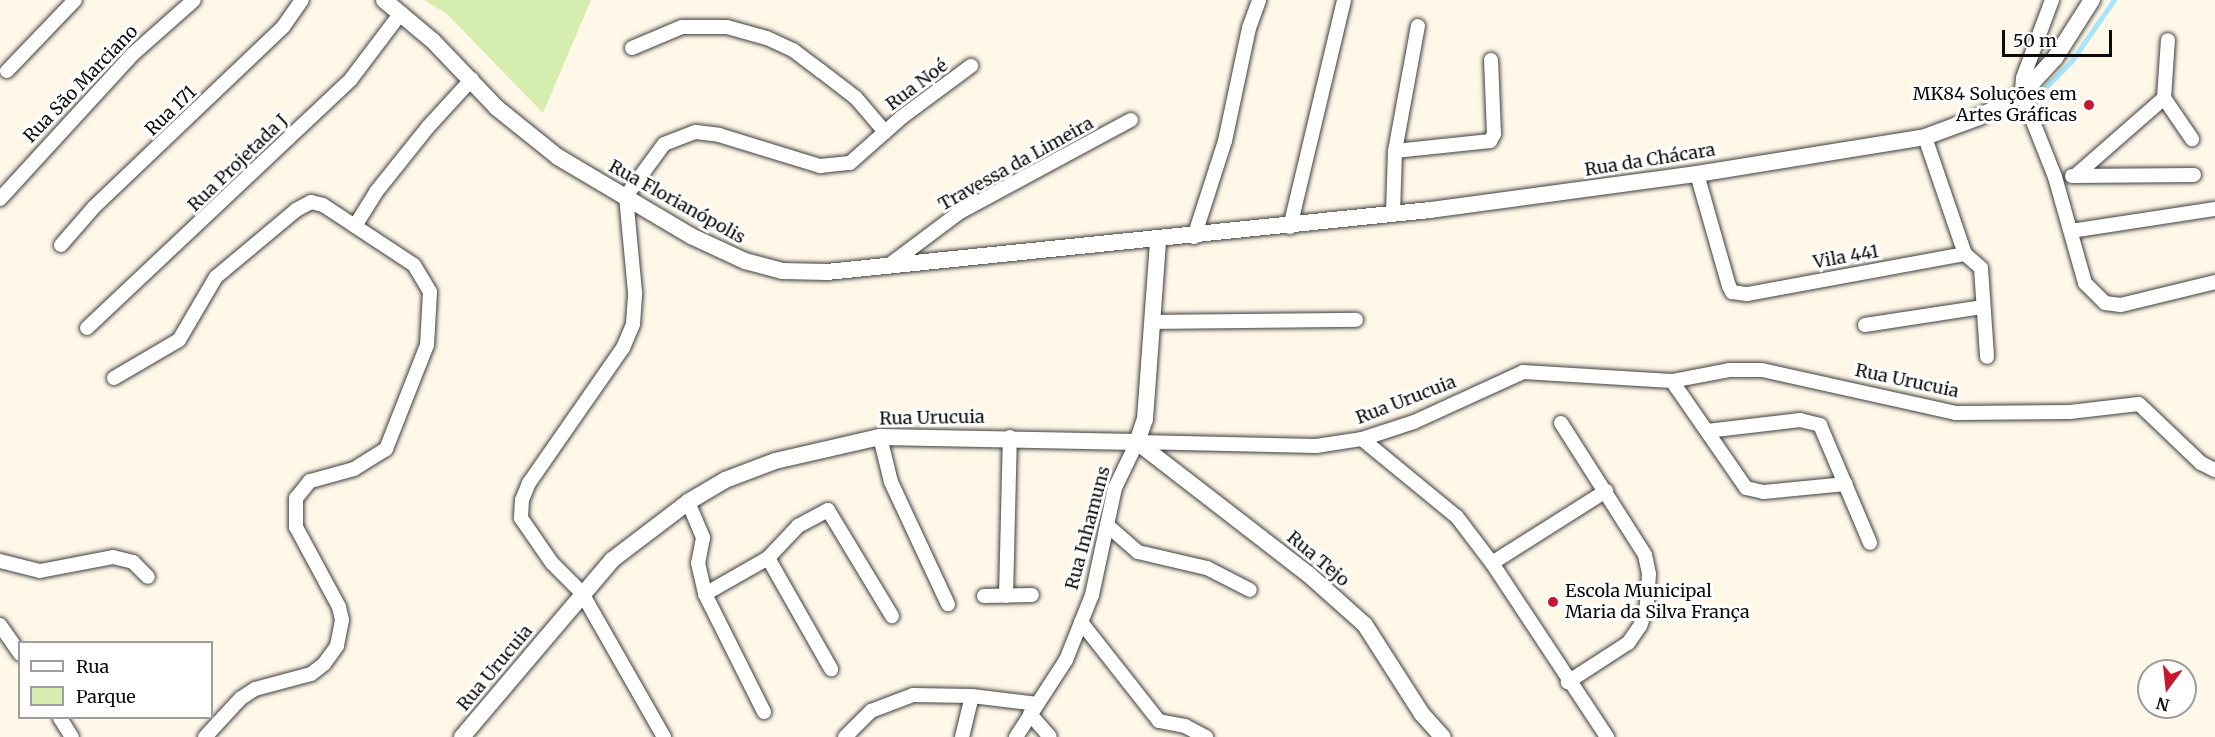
<!DOCTYPE html>
<html>
<head>
<meta charset="utf-8">
<style>
	body { margin:0 }
	#map { position:relative; width:2215px; height:737px; overflow:hidden; background:#fff8e8; font-family:Merriweather,serif }
	div>[style] { position:absolute }
	[style*='--x'] { left:calc(var(--x)*1px); top:calc(var(--y)*1px); width:calc(var(--w)*1px); rotate:calc(var(--a)*1deg) }
	.green>* { inset:0; background:#d5edae }
	.stream>* { height:4.5px; margin:-2.25px; padding:0 2.25px; transform-origin:2.25px; border-radius:2.25px; background:#a7e5fc }
	.roads { filter:drop-shadow(0 0 2px #3e3e3e) drop-shadow(0 0 2px #3e3e3e) }
	.minor>* { height:14px; margin:-7px; padding:0 7px; transform-origin:7px; border-radius:7px; background:#fff }
	.tertiary>* { height:16px; margin:-8px; padding:0 8px; transform-origin:8px; border-radius:8px; background:#fff }
	.dots>* { width:16px; height:16px; translate:-50% -50%; box-sizing:border-box; border:3px solid #fff; border-radius:50% }
	span { translate:-50% -50%; white-space:nowrap; text-align:center; line-height:1.15; -webkit-text-stroke:6px #fff; paint-order:stroke }
	.street-label { font-size:18px; color:#0b0b0b }
	.poi-label { font-size:18px; color:#0b0b0b }
	.right { translate:-100% -50%; text-align:right }
	.left { translate:0 -50%; text-align:left }
	.legend { position:absolute; left:18px; top:641px; width:195px; height:78px; box-sizing:border-box; background:#fff; border:2px solid #9d9d9d; margin:0; padding:8px 10px; list-style:none; font-size:18px; color:#0b0b0b }
	.legend li { display:flex; align-items:center; gap:12px; height:30px }
	.legend b { width:30px; border:2px solid #9d9d9d }
	.north { position:absolute; left:2137px; top:659px; width:60px; height:60px; box-sizing:border-box; background:#fff; border:2px solid #9d9d9d; border-radius:50%; rotate:195deg; font-size:16px; font-weight:700; line-height:24px; text-align:center; color:#0b0b0b }
	.north::after { content:''; display:block; margin:auto; width:21px; height:27px; background:#c7162f; clip-path:polygon(50% 0,100% 100%,50% 72%,0 100%) }
	.scale { position:absolute; left:2002px; top:30px; width:110px; height:27px; box-sizing:border-box; border:3px solid #0b0b0b; border-top:0; padding-left:8px; font-size:18px; line-height:21px; white-space:nowrap; color:#0b0b0b; -webkit-text-stroke:4px #fff; paint-order:stroke }
</style>
</head>
<body>
<div id="map">
	<div class="green">
		<div style="clip-path:polygon(424px 0,591px 0,543px 113px,447px 14px)"></div>
	</div>
	<div class="stream">
		<div style="--x:2030;--y:103;--w:58;--a:-45"></div>
		<div style="--x:2071;--y:62;--w:75;--a:-55.3"></div>
	</div>
	<div class="roads">
		<div class="minor">
			<div style="--x:2052;--y:0;--w:83;--a:110.4"></div>
			<div style="--x:2023;--y:78;--w:16;--a:94"></div>
			<div style="--x:2022;--y:94;--w:89;--a:68.3"></div>
			<div style="--x:2055;--y:177;--w:110;--a:74.2"></div>
			<div style="--x:2085;--y:283;--w:28;--a:45"></div>
			<div style="--x:2105;--y:303;--w:16;--a:7"></div>
			<div style="--x:2121;--y:305;--w:97;--a:-13.7"></div>
			<div style="--x:632;--y:48;--w:54;--a:-22.8"></div>
			<div style="--x:682;--y:27;--w:45;--a:0"></div>
			<div style="--x:727;--y:27;--w:41;--a:15.4"></div>
			<div style="--x:767;--y:38;--w:29;--a:25"></div>
			<div style="--x:793;--y:50;--w:35;--a:37"></div>
			<div style="--x:821;--y:71;--w:44;--a:37.6"></div>
			<div style="--x:856;--y:98;--w:45;--a:49.5"></div>
			<div style="--x:7;--y:71;--w:98;--a:-46.2"></div>
			<div style="--x:2164;--y:98;--w:50;--a:55.7"></div>
			<div style="--x:1395;--y:151;--w:96;--a:-6"></div>
			<div style="--x:1490;--y:141;--w:8;--a:-60"></div>
			<div style="--x:1494;--y:134;--w:74;--a:-92.3"></div>
			<div style="--x:1697;--y:174;--w:116;--a:74.1"></div>
			<div style="--x:1729;--y:286;--w:7;--a:63"></div>
			<div style="--x:1732;--y:292;--w:15;--a:8"></div>
			<div style="--x:1747;--y:294;--w:222;--a:-10.4"></div>
			<div style="--x:1965;--y:254;--w:124;--a:-108.9"></div>
			<div style="--x:2072;--y:176;--w:122;--a:-0.5"></div>
			<div style="--x:2075;--y:176;--w:118;--a:-41.2"></div>
			<div style="--x:2164;--y:98;--w:58;--a:-86.1"></div>
			<div style="--x:0;--y:199;--w:197;--a:-47.5"></div>
			<div style="--x:133;--y:54;--w:81;--a:-41.5"></div>
			<div style="--x:1393;--y:214;--w:63;--a:-88.2"></div>
			<div style="--x:1395;--y:151;--w:127;--a:-79.6"></div>
			<div style="--x:355;--y:226;--w:40;--a:-58"></div>
			<div style="--x:376;--y:192;--w:83;--a:-51.3"></div>
			<div style="--x:428;--y:127;--w:65;--a:-47.5"></div>
			<div style="--x:1290;--y:227;--w:233;--a:-76.6"></div>
			<div style="--x:2071;--y:231;--w:146;--a:-8.7"></div>
			<div style="--x:1194;--y:237;--w:101;--a:-72.1"></div>
			<div style="--x:1225;--y:141;--w:116;--a:-78"></div>
			<div style="--x:1249;--y:28;--w:30;--a:-70"></div>
			<div style="--x:61;--y:245;--w:50;--a:-49"></div>
			<div style="--x:94;--y:207;--w:261;--a:-43.6"></div>
			<div style="--x:283;--y:27;--w:33;--a:-55"></div>
			<div style="--x:1965;--y:254;--w:21;--a:41"></div>
			<div style="--x:1981;--y:268;--w:89;--a:86.1"></div>
			<div style="--x:892;--y:263;--w:85;--a:-36.9"></div>
			<div style="--x:960;--y:212;--w:194;--a:-28.3"></div>
			<div style="--x:1154;--y:322;--w:202;--a:-0.6"></div>
			<div style="--x:1865;--y:325;--w:118;--a:-8.7"></div>
			<div style="--x:87;--y:328;--w:363;--a:-43.3"></div>
			<div style="--x:351;--y:79;--w:83;--a:-52.9"></div>
			<div style="--x:114;--y:378;--w:75;--a:-30.3"></div>
			<div style="--x:179;--y:340;--w:73;--a:-59.6"></div>
			<div style="--x:216;--y:277;--w:104;--a:-39.9"></div>
			<div style="--x:296;--y:210;--w:17;--a:-28"></div>
			<div style="--x:311;--y:202;--w:12;--a:14"></div>
			<div style="--x:323;--y:205;--w:109;--a:33.4"></div>
			<div style="--x:414;--y:265;--w:31;--a:59"></div>
			<div style="--x:430;--y:292;--w:53;--a:93.2"></div>
			<div style="--x:427;--y:345;--w:112;--a:111.5"></div>
			<div style="--x:386;--y:449;--w:38;--a:148"></div>
			<div style="--x:354;--y:469;--w:46;--a:164.7"></div>
			<div style="--x:310;--y:481;--w:22;--a:129"></div>
			<div style="--x:296;--y:498;--w:29;--a:90"></div>
			<div style="--x:296;--y:527;--w:91;--a:61.7"></div>
			<div style="--x:339;--y:607;--w:13;--a:77"></div>
			<div style="--x:342;--y:620;--w:26;--a:101"></div>
			<div style="--x:337;--y:646;--w:22;--a:126"></div>
			<div style="--x:324;--y:664;--w:16;--a:142"></div>
			<div style="--x:311;--y:674;--w:58;--a:165"></div>
			<div style="--x:255;--y:689;--w:17;--a:147"></div>
			<div style="--x:241;--y:698;--w:53;--a:132.7"></div>
			<div style="--x:1672;--y:381;--w:130;--a:55.3"></div>
			<div style="--x:1746;--y:488;--w:18;--a:13"></div>
			<div style="--x:1764;--y:492;--w:82;--a:-5.6"></div>
			<div style="--x:1561;--y:423;--w:156;--a:57.5"></div>
			<div style="--x:1645;--y:555;--w:19;--a:78"></div>
			<div style="--x:1649;--y:574;--w:31;--a:94"></div>
			<div style="--x:1647;--y:605;--w:22;--a:108"></div>
			<div style="--x:1640;--y:626;--w:21;--a:125"></div>
			<div style="--x:1628;--y:643;--w:72;--a:147"></div>
			<div style="--x:1707;--y:431;--w:94;--a:-6.7"></div>
			<div style="--x:1800;--y:420;--w:21;--a:14"></div>
			<div style="--x:1820;--y:425;--w:128;--a:67"></div>
			<div style="--x:880;--y:437;--w:46;--a:76.3"></div>
			<div style="--x:891;--y:482;--w:135;--a:65"></div>
			<div style="--x:1362;--y:439;--w:123;--a:39.4"></div>
			<div style="--x:1457;--y:517;--w:58;--a:52.7"></div>
			<div style="--x:1492;--y:563;--w:209;--a:56.5"></div>
			<div style="--x:688;--y:502;--w:39;--a:67"></div>
			<div style="--x:703;--y:538;--w:25;--a:101"></div>
			<div style="--x:698;--y:563;--w:32;--a:77"></div>
			<div style="--x:705;--y:594;--w:132;--a:63.4"></div>
			<div style="--x:1107;--y:525;--w:41;--a:41.1"></div>
			<div style="--x:1138;--y:552;--w:71;--a:13.1"></div>
			<div style="--x:1207;--y:568;--w:48;--a:27.1"></div>
			<div style="--x:768;--y:558;--w:128;--a:60.4"></div>
			<div style="--x:0;--y:561;--w:41;--a:14"></div>
			<div style="--x:40;--y:571;--w:74;--a:-10.9"></div>
			<div style="--x:113;--y:557;--w:21;--a:14"></div>
			<div style="--x:133;--y:562;--w:21;--a:45"></div>
			<div style="--x:1492;--y:563;--w:135;--a:-32.3"></div>
			<div style="--x:705;--y:594;--w:73;--a:-29.7"></div>
			<div style="--x:768;--y:558;--w:44;--a:-46.8"></div>
			<div style="--x:798;--y:526;--w:34;--a:-28"></div>
			<div style="--x:828;--y:510;--w:124;--a:58.9"></div>
			<div style="--x:984;--y:596;--w:48;--a:-1.2"></div>
			<div style="--x:1006;--y:596;--w:159;--a:-88.6"></div>
			<div style="--x:1081;--y:622;--w:126;--a:51.8"></div>
			<div style="--x:1159;--y:721;--w:26;--a:11"></div>
			<div style="--x:1185;--y:726;--w:24;--a:28"></div>
			<div style="--x:0;--y:625;--w:35;--a:55"></div>
			<div style="--x:1030;--y:714;--w:30;--a:49"></div>
			<div style="--x:60;--y:718;--w:22;--a:58"></div>
			<div style="--x:664;--y:737;--w:166;--a:-119.7"></div>
			<div style="--x:582;--y:593;--w:42;--a:-135"></div>
			<div style="--x:552;--y:563;--w:55;--a:-124.6"></div>
			<div style="--x:521;--y:518;--w:18;--a:-87"></div>
			<div style="--x:522;--y:500;--w:18;--a:-68"></div>
			<div style="--x:529;--y:483;--w:165;--a:-55.2"></div>
			<div style="--x:623;--y:348;--w:26;--a:-67"></div>
			<div style="--x:633;--y:324;--w:32;--a:-86"></div>
			<div style="--x:635;--y:292;--w:96;--a:-95.4"></div>
			<div style="--x:626;--y:196;--w:64;--a:-53.8"></div>
			<div style="--x:664;--y:144;--w:34;--a:-21"></div>
			<div style="--x:696;--y:132;--w:23;--a:7"></div>
			<div style="--x:719;--y:135;--w:106;--a:17.1"></div>
			<div style="--x:820;--y:166;--w:30;--a:-6"></div>
			<div style="--x:850;--y:163;--w:69;--a:-41.5"></div>
			<div style="--x:902;--y:117;--w:86;--a:-36.5"></div>
			<div style="--x:845;--y:737;--w:37;--a:-45"></div>
			<div style="--x:871;--y:711;--w:45;--a:-20.9"></div>
			<div style="--x:913;--y:695;--w:59;--a:1"></div>
			<div style="--x:972;--y:696;--w:66;--a:6.9"></div>
			<div style="--x:962;--y:737;--w:42;--a:-76.3"></div>
			<div style="--x:1016;--y:737;--w:92;--a:-57"></div>
			<div style="--x:1066;--y:660;--w:70;--a:-68.2"></div>
			<div style="--x:1092;--y:595;--w:109;--a:-77.9"></div>
			<div style="--x:1115;--y:488;--w:51;--a:-64.4"></div>
			<div style="--x:1137;--y:442;--w:179;--a:1.3"></div>
			<div style="--x:1316;--y:446;--w:47;--a:-8.7"></div>
			<div style="--x:1362;--y:439;--w:55;--a:-18.1"></div>
			<div style="--x:1414;--y:422;--w:120;--a:-24.6"></div>
			<div style="--x:1523;--y:372;--w:149;--a:3.5"></div>
			<div style="--x:1672;--y:381;--w:58;--a:-10.9"></div>
			<div style="--x:1729;--y:370;--w:33;--a:0"></div>
			<div style="--x:1762;--y:370;--w:199;--a:12.5"></div>
			<div style="--x:1956;--y:413;--w:114;--a:-0.5"></div>
			<div style="--x:2070;--y:412;--w:69;--a:-6.6"></div>
			<div style="--x:2139;--y:404;--w:86;--a:43.6"></div>
			<div style="--x:2201;--y:463;--w:16;--a:27"></div>
		</div>
		<div class="tertiary">
			<div style="--x:384;--y:0;--w:64;--a:39.9"></div>
			<div style="--x:433;--y:41;--w:93;--a:46.3"></div>
			<div style="--x:497;--y:108;--w:78;--a:38.8"></div>
			<div style="--x:558;--y:157;--w:155;--a:30.7"></div>
			<div style="--x:691;--y:236;--w:60;--a:24.8"></div>
			<div style="--x:745;--y:261;--w:38;--a:15"></div>
			<div style="--x:782;--y:271;--w:45;--a:1.3"></div>
			<div style="--x:827;--y:272;--w:606;--a:-5.87"></div>
			<div style="--x:1430;--y:210;--w:269;--a:-7.7"></div>
			<div style="--x:1697;--y:174;--w:231;--a:-9.2"></div>
			<div style="--x:1925;--y:137;--w:58;--a:-20.3"></div>
			<div style="--x:1979;--y:117;--w:49;--a:-28.1"></div>
			<div style="--x:2022;--y:94;--w:49;--a:-47.5"></div>
			<div style="--x:2055;--y:58;--w:69;--a:-57.5"></div>
			<div style="--x:1137;--y:442;--w:216;--a:37.7"></div>
			<div style="--x:1308;--y:574;--w:76;--a:41.8"></div>
			<div style="--x:1365;--y:625;--w:106;--a:57.4"></div>
			<div style="--x:1422;--y:714;--w:31;--a:48"></div>
			<div style="--x:1137;--y:442;--w:24;--a:-71"></div>
			<div style="--x:1145;--y:419;--w:178;--a:-85.8"></div>
			<div style="--x:462;--y:737;--w:232;--a:-49.7"></div>
			<div style="--x:612;--y:560;--w:96;--a:-37.3"></div>
			<div style="--x:688;--y:502;--w:43;--a:-30.7"></div>
			<div style="--x:725;--y:480;--w:53;--a:-20.8"></div>
			<div style="--x:775;--y:461;--w:108;--a:-12.9"></div>
			<div style="--x:880;--y:437;--w:257;--a:1.1"></div>
		</div>
	</div>
	<div class="dots">
		<div style="left:2089px;top:105px;background:#c7162f"></div>
		<div style="left:1553px;top:602px;background:#c7162f"></div>
	</div>
	<div class="street-label">
		<span style="left:81px;top:84px;rotate:-46deg">Rua São Marciano</span>
		<span style="left:917px;top:85px;rotate:-37deg">Rua Noé</span>
		<span style="left:171px;top:111px;rotate:-44deg">Rua 171</span>
		<span style="left:1650px;top:160px;rotate:-9deg">Rua da Chácara</span>
		<span style="left:238px;top:163px;rotate:-44deg">Rua Projetada J</span>
		<span style="left:1016px;top:164px;rotate:-29deg">Travessa da Limeira</span>
		<span style="left:677px;top:202px;rotate:29deg">Rua Florianópolis</span>
		<span style="left:1846px;top:257px;rotate:-10deg">Vila 441</span>
		<span style="left:1907px;top:381px;rotate:12deg">Rua Urucuia</span>
		<span style="left:1406px;top:400px;rotate:-21deg">Rua Urucuia</span>
		<span style="left:932px;top:418px;rotate:-1deg">Rua Urucuia</span>
		<span style="left:1088px;top:528px;rotate:-75deg">Rua Inhamuns</span>
		<span style="left:1318px;top:559px;rotate:40deg">Rua Tejo</span>
		<span style="left:495px;top:668px;rotate:-50deg">Rua Urucuia</span>
	</div>
	<div class="poi-label">
		<span class="right" style="left:2077px;top:105px">MK84 Soluções em<br>Artes Gráficas</span>
		<span class="left" style="left:1565px;top:602px">Escola Municipal<br>Maria da Silva França</span>
	</div>
	<ul class="legend">
	<li><b style="height:8px;background:#fff"></b>Rua</li>
	<li><b style="height:16px;background:#d5edae"></b>Parque</li>
	</ul>
	<div class="north">N</div>
	<div class="scale">50 m</div>
</div>
</body>
</html>
